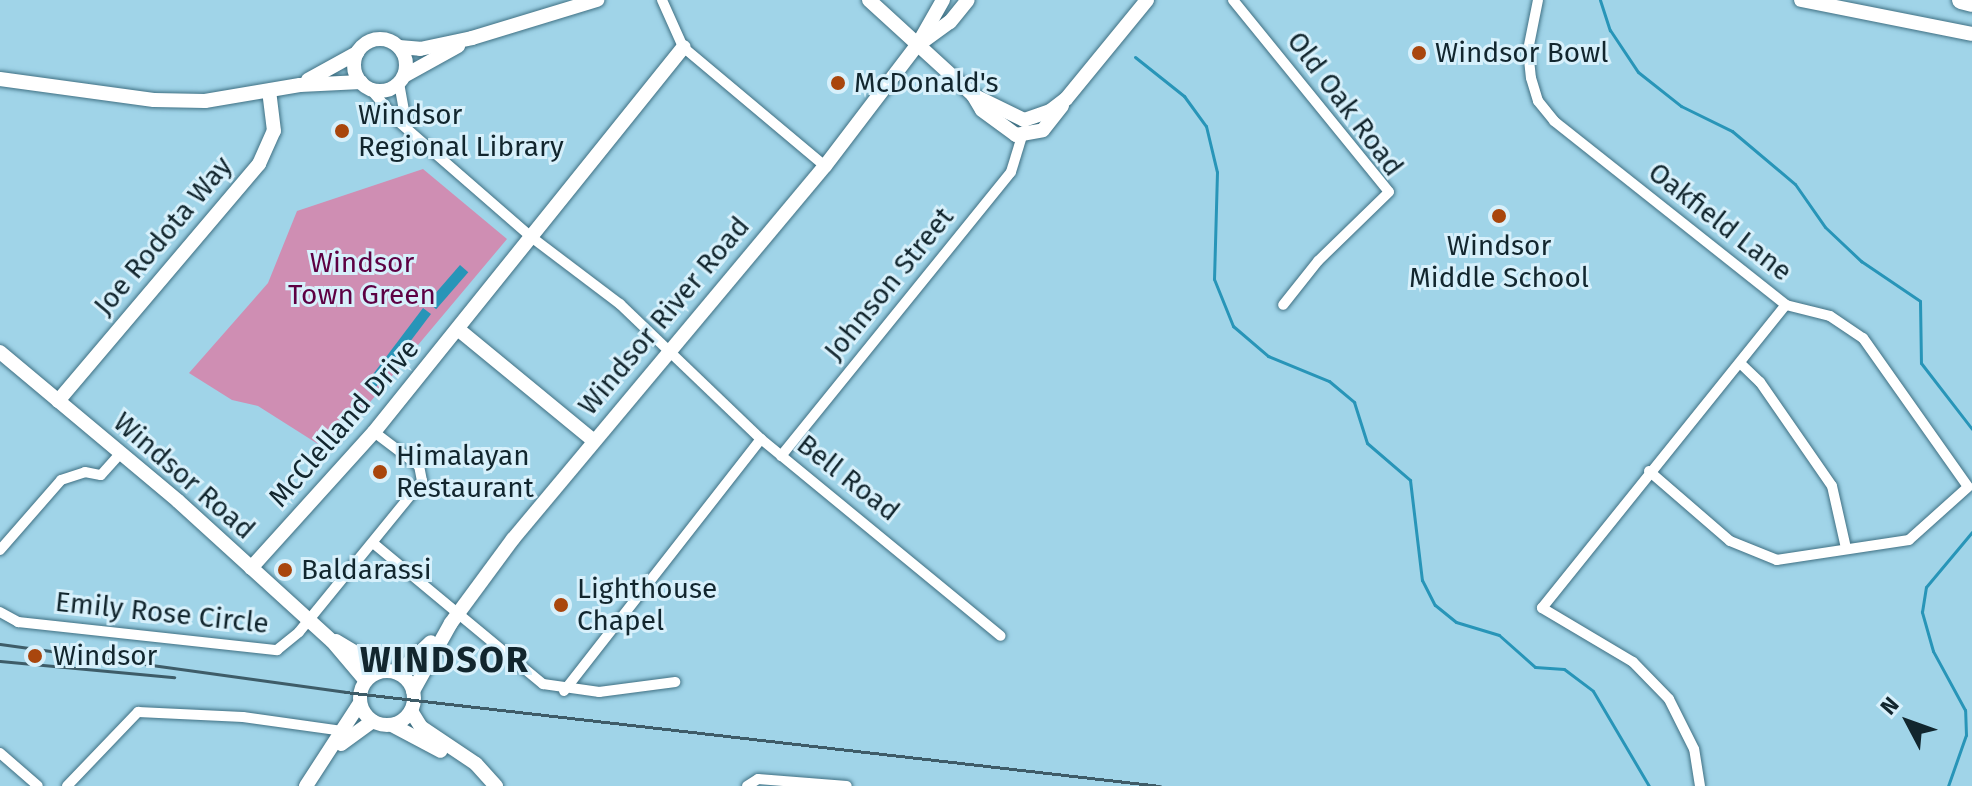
<!DOCTYPE html>
<html>
<head>
<meta charset="utf-8">
<style>
	body { margin:0 }
	#map { position:relative; width:1972px; height:786px; overflow:hidden; background:#a0d4e8; font-family:"Fira Sans",sans-serif }
	div>[style] { position:absolute }
	[style*='--x'] { left:calc(var(--x)*1px); top:calc(var(--y)*1px); width:calc(var(--w)*1px); rotate:calc(var(--a)*1deg) }
	.green>* { inset:0; background:#cf8eb3 }
	.water>* { inset:0; background:#2895b8; transform-origin:0 0 }
	.stream>* { height:3px; margin:-1.5px; padding:0 1.5px; transform-origin:1.5px; border-radius:1.5px; background:#2895b8 }
	.roads { filter:drop-shadow(0 0 2px #3f7083) drop-shadow(0 0 2px #3f7083) }
	.street>* { height:10px; margin:-5px; padding:0 5px; transform-origin:5px; border-radius:5px; background:#fff }
	.secondary>* { height:14px; margin:-7px; padding:0 7px; transform-origin:7px; border-radius:7px; background:#fff }
	.secondary>.ring { margin:-7px; padding:0; box-sizing:content-box; background:none; border:14px solid #fff; border-radius:50% }
	.highway>* { height:18px; margin:-9px; padding:0 9px; transform-origin:9px; border-radius:9px; background:#fff }
	.rail>* { height:3px; margin:-1.5px; padding:0 1.5px; transform-origin:1.5px; border-radius:1.5px; background:#3e5c68 }
	.dots>* { width:22px; height:22px; translate:-50% -50%; box-sizing:border-box; border:4px solid #d7f0fb; border-radius:50% }
	span { translate:-50% -50%; white-space:nowrap; text-align:center; line-height:1.15; -webkit-text-stroke:6px #d7f0fb; paint-order:stroke }
	.poi-label { font-size:28px; color:#12262e }
	.left { translate:0 -50%; text-align:left }
	.street-label { font-size:28px; color:#12262e }
	.park-label { font-size:28px; color:#5d0043 }
	.district-label { font-size:36px; color:#12262e; font-weight:700; letter-spacing:2px }
	.north { position:absolute; left:1868px; top:682px; width:80px; height:80px; -webkit-text-stroke:6px #d7f0fb; paint-order:stroke; rotate:311deg; font-size:22px; font-weight:700; line-height:32px; text-align:center; color:#12262e }
	.north::after { content:''; display:block; margin:auto; width:28px; height:36px; background:#12262e; clip-path:polygon(50% 0,100% 100%,50% 72%,0 100%) }
</style>
</head>
<body>
<div id="map">
	<div class="green">
		<div style="clip-path:polygon(423px 169px,507px 239px,329px 451px,258px 406px,232px 400px,189px 373px,268px 283px,297px 211px)"></div>
	</div>
	<div class="water">
		<div style="left:460px;top:265px;width:11px;height:49px;rotate:41deg"></div>
		<div style="left:423px;top:308px;width:10px;height:99px;rotate:37deg"></div>
	</div>
	<div class="stream">
		<div style="--x:1600;--y:0;--w:32;--a:72"></div>
		<div style="--x:1610;--y:30;--w:50;--a:56.3"></div>
		<div style="--x:1638;--y:72;--w:55;--a:38.3"></div>
		<div style="--x:1681;--y:106;--w:57;--a:26.1"></div>
		<div style="--x:1732;--y:131;--w:82;--a:40.1"></div>
		<div style="--x:1795;--y:184;--w:52;--a:55.1"></div>
		<div style="--x:1825;--y:227;--w:50;--a:43.4"></div>
		<div style="--x:1861;--y:261;--w:71;--a:34.1"></div>
		<div style="--x:1920;--y:301;--w:62;--a:89.1"></div>
		<div style="--x:1921;--y:363;--w:83;--a:52.3"></div>
		<div style="--x:1135;--y:57;--w:63;--a:38.5"></div>
		<div style="--x:1184;--y:96;--w:37;--a:54"></div>
		<div style="--x:1206;--y:126;--w:47;--a:76.6"></div>
		<div style="--x:1217;--y:172;--w:107;--a:91.6"></div>
		<div style="--x:1214;--y:279;--w:51;--a:68"></div>
		<div style="--x:1233;--y:326;--w:46;--a:40.6"></div>
		<div style="--x:1268;--y:356;--w:66;--a:22.3"></div>
		<div style="--x:1329;--y:381;--w:33;--a:40"></div>
		<div style="--x:1354;--y:402;--w:43;--a:72.4"></div>
		<div style="--x:1367;--y:443;--w:57;--a:40.7"></div>
		<div style="--x:1410;--y:480;--w:101;--a:83.2"></div>
		<div style="--x:1422;--y:580;--w:28;--a:63"></div>
		<div style="--x:1435;--y:605;--w:27;--a:39"></div>
		<div style="--x:1456;--y:622;--w:45;--a:16.8"></div>
		<div style="--x:1499;--y:635;--w:48;--a:41.6"></div>
		<div style="--x:1535;--y:667;--w:29;--a:4"></div>
		<div style="--x:1564;--y:669;--w:36;--a:37"></div>
		<div style="--x:1593;--y:691;--w:110;--a:59.5"></div>
		<div style="--x:1948;--y:786;--w:54;--a:-70.6"></div>
		<div style="--x:1966;--y:735;--w:25;--a:-92"></div>
		<div style="--x:1965;--y:710;--w:67;--a:-118.5"></div>
		<div style="--x:1933;--y:651;--w:41;--a:-105.8"></div>
		<div style="--x:1922;--y:612;--w:25;--a:-81"></div>
		<div style="--x:1926;--y:587;--w:72;--a:-50.1"></div>
	</div>
	<div class="roads">
		<div class="street">
			<div style="--x:662;--y:0;--w:51;--a:65.9"></div>
			<div style="--x:683;--y:47;--w:185;--a:40"></div>
			<div style="--x:1233;--y:0;--w:247;--a:50.9"></div>
			<div style="--x:1389;--y:192;--w:99;--a:135.8"></div>
			<div style="--x:1318;--y:261;--w:56;--a:128.5"></div>
			<div style="--x:1538;--y:0;--w:51;--a:101.3"></div>
			<div style="--x:1528;--y:50;--w:28;--a:84"></div>
			<div style="--x:1531;--y:78;--w:24;--a:73"></div>
			<div style="--x:1538;--y:101;--w:26;--a:51"></div>
			<div style="--x:1554;--y:121;--w:296;--a:38.4"></div>
			<div style="--x:1786;--y:305;--w:45;--a:14"></div>
			<div style="--x:1830;--y:316;--w:40;--a:34"></div>
			<div style="--x:1863;--y:338;--w:182;--a:54.8"></div>
			<div style="--x:1968;--y:487;--w:79;--a:138.1"></div>
			<div style="--x:1909;--y:540;--w:134;--a:171.4"></div>
			<div style="--x:1777;--y:560;--w:51;--a:-158"></div>
			<div style="--x:1730;--y:541;--w:107;--a:-139.2"></div>
			<div style="--x:399;--y:83;--w:45;--a:79.7"></div>
			<div style="--x:371;--y:90;--w:43;--a:48.8"></div>
			<div style="--x:399;--y:122;--w:174;--a:41"></div>
			<div style="--x:530;--y:236;--w:113;--a:37.1"></div>
			<div style="--x:620;--y:304;--w:195;--a:43.8"></div>
			<div style="--x:761;--y:439;--w:310;--a:39.4"></div>
			<div style="--x:1740;--y:363;--w:28;--a:44"></div>
			<div style="--x:1760;--y:382;--w:126;--a:55.3"></div>
			<div style="--x:1832;--y:486;--w:64;--a:77.3"></div>
			<div style="--x:781;--y:456;--w:365;--a:-51"></div>
			<div style="--x:1011;--y:172;--w:38;--a:-73"></div>
			<div style="--x:373;--y:543;--w:221;--a:39.7"></div>
			<div style="--x:543;--y:684;--w:57;--a:8.1"></div>
			<div style="--x:599;--y:692;--w:77;--a:-7.5"></div>
			<div style="--x:0;--y:550;--w:93;--a:-48.9"></div>
			<div style="--x:61;--y:480;--w:25;--a:-18"></div>
			<div style="--x:85;--y:472;--w:16;--a:11"></div>
			<div style="--x:101;--y:475;--w:28;--a:-48"></div>
			<div style="--x:0;--y:612;--w:21;--a:29"></div>
			<div style="--x:18;--y:622;--w:261;--a:6.2"></div>
			<div style="--x:277;--y:650;--w:28;--a:-39"></div>
			<div style="--x:299;--y:632;--w:195;--a:-50.8"></div>
			<div style="--x:422;--y:481;--w:15;--a:-101"></div>
			<div style="--x:419;--y:466;--w:56;--a:-142.9"></div>
			<div style="--x:564;--y:691;--w:320;--a:-52"></div>
			<div style="--x:0;--y:753;--w:50;--a:41"></div>
			<div style="--x:67;--y:786;--w:103;--a:-46.2"></div>
			<div style="--x:138;--y:712;--w:105;--a:2.7"></div>
			<div style="--x:243;--y:717;--w:100;--a:8"></div>
			<div style="--x:747;--y:786;--w:13;--a:-32"></div>
			<div style="--x:758;--y:779;--w:89;--a:4.5"></div>
			<div style="--x:1700;--y:786;--w:37;--a:-99"></div>
			<div style="--x:1694;--y:749;--w:56;--a:-116.6"></div>
			<div style="--x:1669;--y:699;--w:52;--a:-134.2"></div>
			<div style="--x:1633;--y:662;--w:106;--a:-149.3"></div>
			<div style="--x:1542;--y:608;--w:389;--a:-51.2"></div>
		</div>
		<div class="secondary">
			<div style="--x:869;--y:0;--w:141;--a:42.4"></div>
			<div style="--x:973;--y:95;--w:57;--a:26.1"></div>
			<div style="--x:1024;--y:120;--w:28;--a:-19"></div>
			<div style="--x:1050;--y:111;--w:20;--a:-37"></div>
			<div style="--x:1066;--y:99;--w:128;--a:-50.7"></div>
			<div style="--x:1801;--y:0;--w:174;--a:11.2"></div>
			<div class="ring" style="left:354px;top:39px;width:38px;height:38px"></div>
			<div style="--x:922;--y:42;--w:34;--a:-36"></div>
			<div style="--x:950;--y:22;--w:28;--a:-51"></div>
			<div style="--x:399;--y:47;--w:21;--a:5"></div>
			<div style="--x:420;--y:49;--w:53;--a:-11.9"></div>
			<div style="--x:472;--y:38;--w:131;--a:-16.9"></div>
			<div style="--x:404;--y:76;--w:62;--a:-29.1"></div>
			<div style="--x:0;--y:79;--w:155;--a:7.8"></div>
			<div style="--x:154;--y:100;--w:51;--a:1.1"></div>
			<div style="--x:205;--y:101;--w:96;--a:-9.6"></div>
			<div style="--x:300;--y:85;--w:61;--a:-2.8"></div>
			<div style="--x:308;--y:80;--w:56;--a:-28.9"></div>
			<div style="--x:973;--y:95;--w:17;--a:59"></div>
			<div style="--x:982;--y:110;--w:42;--a:36.3"></div>
			<div style="--x:1016;--y:135;--w:27;--a:-10"></div>
			<div style="--x:1043;--y:130;--w:31;--a:-52"></div>
			<div style="--x:459;--y:330;--w:173;--a:39.4"></div>
			<div style="--x:0;--y:352;--w:232;--a:39.9"></div>
			<div style="--x:178;--y:501;--w:208;--a:42.3"></div>
			<div style="--x:332;--y:641;--w:52;--a:49.6"></div>
			<div style="--x:58;--y:401;--w:311;--a:-49.7"></div>
			<div style="--x:259;--y:164;--w:36;--a:-66"></div>
			<div style="--x:274;--y:131;--w:39;--a:-97"></div>
			<div style="--x:251;--y:568;--w:183;--a:-47.9"></div>
			<div style="--x:374;--y:432;--w:494;--a:-51.2"></div>
			<div style="--x:336;--y:641;--w:58;--a:31"></div>
			<div class="ring" style="left:360px;top:671px;width:40px;height:40px"></div>
			<div style="--x:398;--y:673;--w:45;--a:-43.2"></div>
			<div style="--x:413;--y:691;--w:78;--a:-60.8"></div>
			<div style="--x:451;--y:623;--w:104;--a:-53.6"></div>
			<div style="--x:513;--y:539;--w:486;--a:-50.1"></div>
			<div style="--x:825;--y:166;--w:153;--a:-52.7"></div>
			<div style="--x:918;--y:44;--w:51;--a:-60.4"></div>
			<div style="--x:411;--y:711;--w:19;--a:58"></div>
			<div style="--x:421;--y:727;--w:66;--a:33.9"></div>
			<div style="--x:476;--y:764;--w:30;--a:48"></div>
			<div style="--x:392;--y:725;--w:55;--a:28"></div>
			<div style="--x:341;--y:744;--w:39;--a:-36"></div>
			<div style="--x:306;--y:786;--w:99;--a:-57"></div>
		</div>
		<div class="highway">
			<div style="--x:1961;--y:0;--w:11;--a:15"></div>
		</div>
	</div>
	<div class="rail">
		<div style="--x:0;--y:644;--w:348;--a:7.9"></div>
		<div style="--x:345;--y:692;--w:820;--a:6.58"></div>
		<div style="--x:0;--y:661;--w:175;--a:5.3"></div>
	</div>
	<div class="dots">
		<div style="left:1419px;top:53px;background:#a9460d"></div>
		<div style="left:838px;top:83px;background:#a9460d"></div>
		<div style="left:342px;top:131px;background:#a9460d"></div>
		<div style="left:1499px;top:216px;background:#a9460d"></div>
		<div style="left:380px;top:472px;background:#a9460d"></div>
		<div style="left:285px;top:570px;background:#a9460d"></div>
		<div style="left:561px;top:605px;background:#a9460d"></div>
		<div style="left:35px;top:656px;background:#a9460d"></div>
	</div>
	<div class="poi-label">
		<span class="left" style="left:1435px;top:53px">Windsor Bowl</span>
		<span class="left" style="left:854px;top:83px">McDonald's</span>
		<span class="left" style="left:358px;top:131px">Windsor<br>Regional Library</span>
		<span style="left:1499px;top:262px">Windsor<br>Middle School</span>
		<span class="left" style="left:396px;top:472px">Himalayan<br>Restaurant</span>
		<span class="left" style="left:301px;top:570px">Baldarassi</span>
		<span class="left" style="left:577px;top:605px">Lighthouse<br>Chapel</span>
		<span class="left" style="left:53px;top:656px">Windsor</span>
	</div>
	<div class="street-label">
		<span style="left:1345px;top:104px;rotate:53deg">Old Oak Road</span>
		<span style="left:1720px;top:222px;rotate:38deg">Oakfield Lane</span>
		<span style="left:163px;top:236px;rotate:-50deg">Joe Rodota Way</span>
		<span style="left:889px;top:284px;rotate:-51deg">Johnson Street</span>
		<span style="left:664px;top:316px;rotate:-50deg">Windsor River Road</span>
		<span style="left:344px;top:423px;rotate:-49deg">McClelland Drive</span>
		<span style="left:184px;top:476px;rotate:41deg">Windsor Road</span>
		<span style="left:848px;top:478px;rotate:38deg">Bell Road</span>
		<span style="left:162px;top:613px;rotate:6deg">Emily Rose Circle</span>
	</div>
	<div class="park-label">
		<span style="left:362px;top:279px">Windsor<br>Town Green</span>
	</div>
	<div class="district-label">
		<span style="left:445px;top:661px">WINDSOR</span>
	</div>
	<div class="north">N</div>
</div>
</body>
</html>
